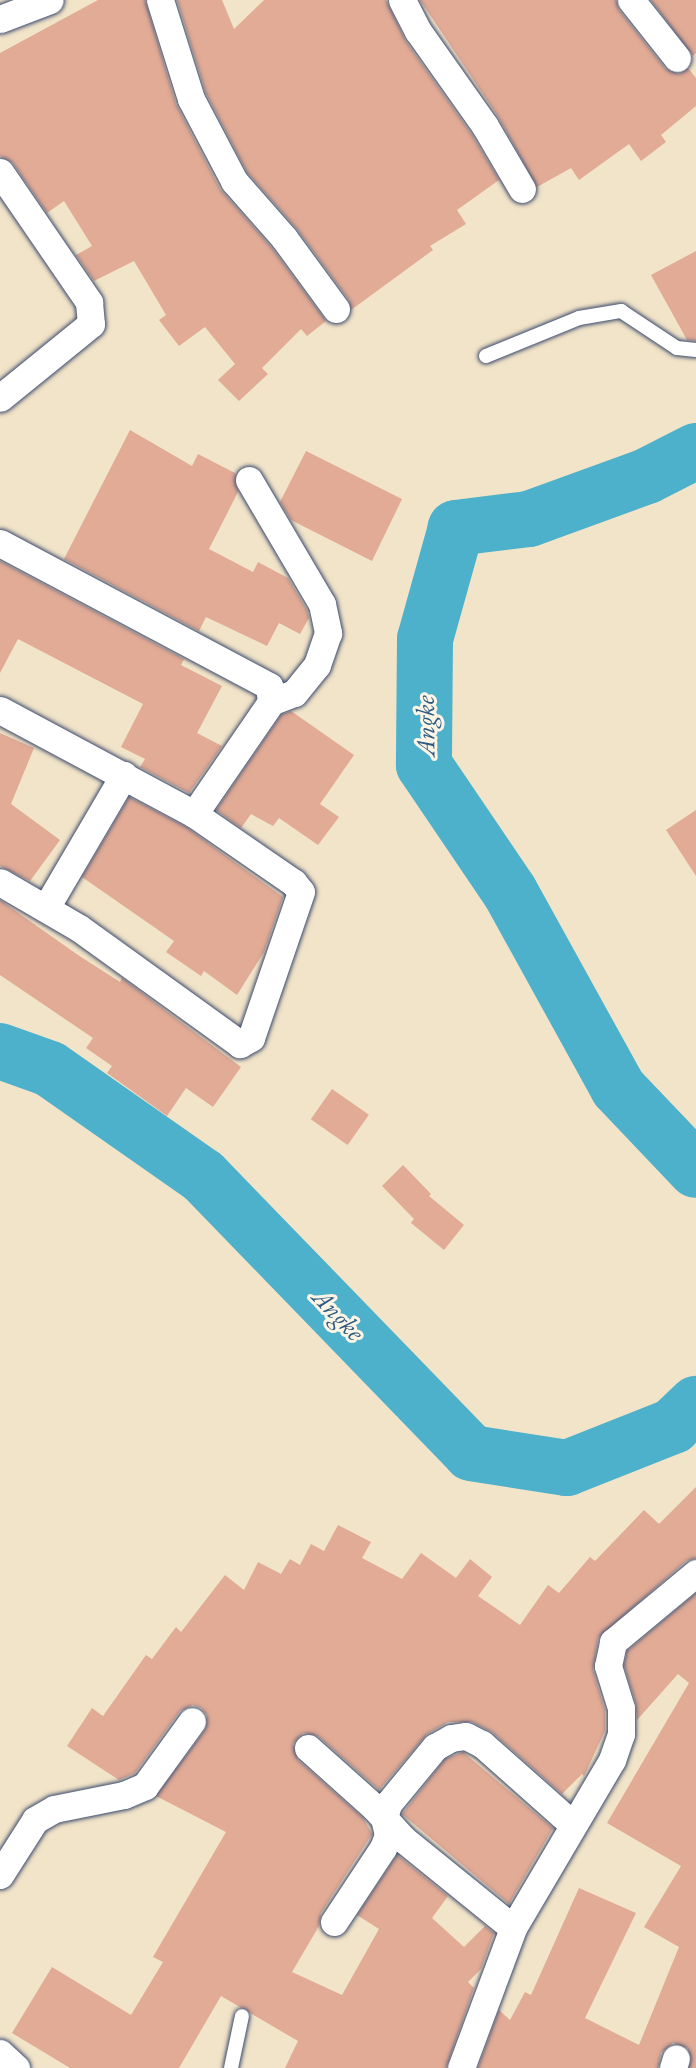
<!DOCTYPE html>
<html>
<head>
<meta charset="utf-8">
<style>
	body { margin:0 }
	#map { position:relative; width:696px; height:2068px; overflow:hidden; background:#f2e4c8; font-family:"EB Garamond",serif }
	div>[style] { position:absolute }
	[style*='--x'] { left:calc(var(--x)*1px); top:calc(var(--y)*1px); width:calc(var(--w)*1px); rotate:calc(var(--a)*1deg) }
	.river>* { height:56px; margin:-28px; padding:0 28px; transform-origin:28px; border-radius:28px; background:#4db1cc }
	.building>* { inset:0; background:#e1ab96; transform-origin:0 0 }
	.roads { filter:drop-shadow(0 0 2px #3b4a6e) drop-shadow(0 0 2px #3b4a6e) }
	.service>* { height:14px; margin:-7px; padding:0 7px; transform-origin:7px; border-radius:7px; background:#fff }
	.minor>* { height:27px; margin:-13.5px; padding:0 13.5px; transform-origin:13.5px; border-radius:13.5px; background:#fff }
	span { translate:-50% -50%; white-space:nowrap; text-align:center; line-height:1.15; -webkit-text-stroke:6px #fcf5e5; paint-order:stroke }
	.water-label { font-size:26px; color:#2c5c84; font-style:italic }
</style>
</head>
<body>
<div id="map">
	<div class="river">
		<div style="--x:696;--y:451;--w:55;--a:153"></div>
		<div style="--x:647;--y:476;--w:126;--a:160"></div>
		<div style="--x:529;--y:519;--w:74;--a:173"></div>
		<div style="--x:456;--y:528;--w:115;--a:105.6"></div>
		<div style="--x:425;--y:639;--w:126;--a:90.5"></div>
		<div style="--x:424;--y:765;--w:153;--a:55.9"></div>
		<div style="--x:510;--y:892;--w:224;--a:61.1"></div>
		<div style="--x:618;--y:1088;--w:113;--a:46.4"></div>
		<div style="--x:0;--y:1051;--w:53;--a:19.8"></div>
		<div style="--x:50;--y:1069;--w:187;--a:35"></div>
		<div style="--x:203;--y:1176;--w:385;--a:45.9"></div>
		<div style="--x:471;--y:1453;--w:97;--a:8.9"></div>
		<div style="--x:567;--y:1468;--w:114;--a:-21.6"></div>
		<div style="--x:673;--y:1426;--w:32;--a:-44"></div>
	</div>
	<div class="building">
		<div style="clip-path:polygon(98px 0,145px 0,176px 104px,220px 189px,272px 248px,326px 321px,307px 336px,301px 329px,262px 368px,268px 374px,239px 401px,218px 380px,235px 364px,205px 327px,179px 346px,159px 320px,166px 315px,134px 261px,94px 281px,76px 255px,92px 246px,64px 201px,47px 213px,13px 163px,0 156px,0 53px)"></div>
		<div style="clip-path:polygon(177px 0,222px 0,234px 29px,264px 0,386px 0,405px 40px,472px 135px,499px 180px,457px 210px,466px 224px,430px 246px,433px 250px,351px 310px,349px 300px,297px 229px,247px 172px,206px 93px)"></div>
		<div style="clip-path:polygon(420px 0,616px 0,619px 10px,665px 68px,679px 74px,688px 68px,696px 78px,696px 106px,661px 135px,666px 142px,641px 161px,629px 144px,579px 180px,571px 168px,537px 187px,499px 118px)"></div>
		<div style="clip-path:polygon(651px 0,696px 0,696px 53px,693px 56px)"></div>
		<div style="clip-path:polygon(696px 251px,696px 341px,687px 340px,651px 275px)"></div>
		<div style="clip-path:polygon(130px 430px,192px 466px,198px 454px,235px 473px,238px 492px,209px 549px,253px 572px,258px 562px,288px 578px,307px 610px,309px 618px,300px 634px,279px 623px,267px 646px,206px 617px,199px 631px,64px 559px)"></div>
		<div style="clip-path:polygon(306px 451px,402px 499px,372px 561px,291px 520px,280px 502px)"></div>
		<div style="clip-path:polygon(0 561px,184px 659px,181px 665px,222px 686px,197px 733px,222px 746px,189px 793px,140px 767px,145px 759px,121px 747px,143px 704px,18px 639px,0 673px)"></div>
		<div style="clip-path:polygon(291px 711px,354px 755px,320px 804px,339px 817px,318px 845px,279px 818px,273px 826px,251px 814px,241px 828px,216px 810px,281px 715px)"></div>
		<div style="clip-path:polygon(0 733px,34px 748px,11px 804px,60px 840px,30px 881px,0 866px)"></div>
		<div style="clip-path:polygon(129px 797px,186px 827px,283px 897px,264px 952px,237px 995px,204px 971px,201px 976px,166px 952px,174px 941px,82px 877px)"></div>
		<div style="clip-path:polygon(696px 810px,696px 876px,666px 830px)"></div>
		<div style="clip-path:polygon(0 900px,78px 955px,120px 982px,122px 978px,241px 1067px,213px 1107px,186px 1088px,167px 1116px,107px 1073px,112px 1066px,86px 1048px,93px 1038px,0 975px)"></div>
		<div style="left:332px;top:1089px;width:45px;height:37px;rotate:35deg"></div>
		<div style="clip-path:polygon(403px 1165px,431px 1194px,429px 1196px,464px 1225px,444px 1250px,411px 1223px,414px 1219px,382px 1186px)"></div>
		<div style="clip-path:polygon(696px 1487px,696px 1558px,686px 1561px,598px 1638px,593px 1670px,605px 1710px,605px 1731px,584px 1776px,582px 1774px,562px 1794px,492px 1732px,472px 1722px,448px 1722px,427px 1734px,379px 1790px,318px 1736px,303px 1733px,293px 1744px,298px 1760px,363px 1818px,372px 1834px,321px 1913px,319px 1926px,292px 1972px,342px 1995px,379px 1929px,357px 1915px,397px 1855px,448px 1896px,432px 1918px,464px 1947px,485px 1926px,494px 1933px,481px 1969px,468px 1982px,474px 1988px,446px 2068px,285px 2068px,298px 2041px,221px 1996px,179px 2068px,70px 2068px,12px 2033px,52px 1967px,131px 2015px,163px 1962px,153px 1957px,226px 1832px,156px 1796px,205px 1730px,207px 1715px,201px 1708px,193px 1705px,180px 1711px,135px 1773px,119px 1780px,67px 1746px,92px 1708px,103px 1716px,146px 1655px,152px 1659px,176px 1627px,181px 1632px,225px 1575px,244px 1590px,258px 1562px,281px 1574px,290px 1559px,300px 1565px,311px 1544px,324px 1551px,338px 1525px,371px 1542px,362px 1558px,402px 1579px,421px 1553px,456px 1578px,470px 1559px,492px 1577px,478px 1596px,520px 1625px,548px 1585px,559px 1593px,590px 1557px,595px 1561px,644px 1510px,659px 1524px)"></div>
		<div style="clip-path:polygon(696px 1593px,696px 2068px,689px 2068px,688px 2048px,673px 2043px,661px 2053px,658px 2068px,478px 2068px,499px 2010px,510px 2020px,525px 1992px,531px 1995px,579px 1888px,636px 1913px,585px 2018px,639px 2045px,679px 1947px,644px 1927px,681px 1866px,607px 1823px,689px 1683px,678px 1674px,637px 1720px,636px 1703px,624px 1665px,627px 1651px)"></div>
		<div style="clip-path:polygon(463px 1752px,553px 1828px,509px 1904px,402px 1814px,445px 1759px)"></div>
	</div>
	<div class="roads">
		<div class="service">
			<div style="--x:486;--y:356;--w:100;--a:-22.2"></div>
			<div style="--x:579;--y:318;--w:43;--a:-9.5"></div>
			<div style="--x:621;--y:311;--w:67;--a:33.5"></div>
			<div style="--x:677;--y:348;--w:19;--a:6"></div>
			<div style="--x:231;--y:2068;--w:53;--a:-78.1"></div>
		</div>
		<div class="minor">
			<div style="--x:160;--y:0;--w:104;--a:72.6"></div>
			<div style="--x:191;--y:99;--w:93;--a:62.3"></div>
			<div style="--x:234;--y:181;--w:76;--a:48.7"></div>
			<div style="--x:284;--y:238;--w:88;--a:53.8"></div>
			<div style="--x:402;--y:0;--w:35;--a:63"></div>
			<div style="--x:418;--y:31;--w:116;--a:54.8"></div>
			<div style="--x:485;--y:126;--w:73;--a:59.6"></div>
			<div style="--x:631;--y:0;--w:74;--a:51.6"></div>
			<div style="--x:0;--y:19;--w:53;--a:-20.8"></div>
			<div style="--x:0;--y:172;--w:158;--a:55.6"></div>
			<div style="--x:89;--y:302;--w:22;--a:85"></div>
			<div style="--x:91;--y:324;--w:117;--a:140.9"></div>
			<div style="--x:249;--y:480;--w:144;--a:59.5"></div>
			<div style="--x:322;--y:604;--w:30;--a:78"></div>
			<div style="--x:328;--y:633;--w:34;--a:109"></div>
			<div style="--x:317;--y:665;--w:36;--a:129"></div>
			<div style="--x:294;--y:693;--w:25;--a:159"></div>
			<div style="--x:0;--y:543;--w:305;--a:28"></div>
			<div style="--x:269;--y:686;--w:16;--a:83"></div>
			<div style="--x:271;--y:702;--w:136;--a:124.5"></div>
			<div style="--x:0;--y:710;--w:220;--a:28.2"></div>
			<div style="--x:194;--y:814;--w:121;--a:34.6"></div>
			<div style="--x:294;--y:883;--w:11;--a:52"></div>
			<div style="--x:301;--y:892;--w:154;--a:108.9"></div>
			<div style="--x:251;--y:1038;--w:13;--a:151"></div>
			<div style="--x:240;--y:1044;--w:198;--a:-144.2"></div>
			<div style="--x:79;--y:928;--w:91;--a:-149.8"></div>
			<div style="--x:47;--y:906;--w:152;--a:-59.6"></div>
			<div style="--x:308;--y:1748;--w:89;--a:41.8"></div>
			<div style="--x:374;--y:1807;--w:43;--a:47.8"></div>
			<div style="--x:403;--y:1839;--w:141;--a:39"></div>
			<div style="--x:0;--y:1875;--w:65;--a:-57.5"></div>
			<div style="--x:35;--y:1820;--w:22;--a:-30"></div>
			<div style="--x:54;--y:1809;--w:71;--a:-11.3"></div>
			<div style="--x:124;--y:1795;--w:23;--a:-23"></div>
			<div style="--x:145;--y:1786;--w:80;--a:-54.1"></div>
			<div style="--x:334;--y:1922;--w:89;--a:-56.5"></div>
			<div style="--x:383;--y:1848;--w:14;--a:-69"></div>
			<div style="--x:388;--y:1835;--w:17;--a:-103"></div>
			<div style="--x:384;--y:1818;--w:15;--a:-74"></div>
			<div style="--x:388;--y:1804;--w:74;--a:-50.5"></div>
			<div style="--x:435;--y:1747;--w:18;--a:-29"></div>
			<div style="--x:451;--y:1738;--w:15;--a:-8"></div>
			<div style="--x:466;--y:1736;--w:18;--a:27"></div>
			<div style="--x:482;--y:1744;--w:120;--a:41.6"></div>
			<div style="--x:0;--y:2053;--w:22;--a:43"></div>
			<div style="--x:461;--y:2068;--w:149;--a:-69.6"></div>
			<div style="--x:513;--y:1928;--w:195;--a:-59.5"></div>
			<div style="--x:612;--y:1760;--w:28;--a:-71"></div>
			<div style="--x:621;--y:1734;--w:26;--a:-90"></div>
			<div style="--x:621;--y:1708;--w:44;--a:-107.2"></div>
			<div style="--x:608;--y:1666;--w:25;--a:-78"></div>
			<div style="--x:613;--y:1642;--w:108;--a:-39.7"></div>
			<div style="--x:673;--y:2068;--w:10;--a:-73"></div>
		</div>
	</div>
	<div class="water-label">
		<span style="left:426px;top:726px;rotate:-91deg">Angke</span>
		<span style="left:338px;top:1315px;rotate:46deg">Angke</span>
	</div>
</div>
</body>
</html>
